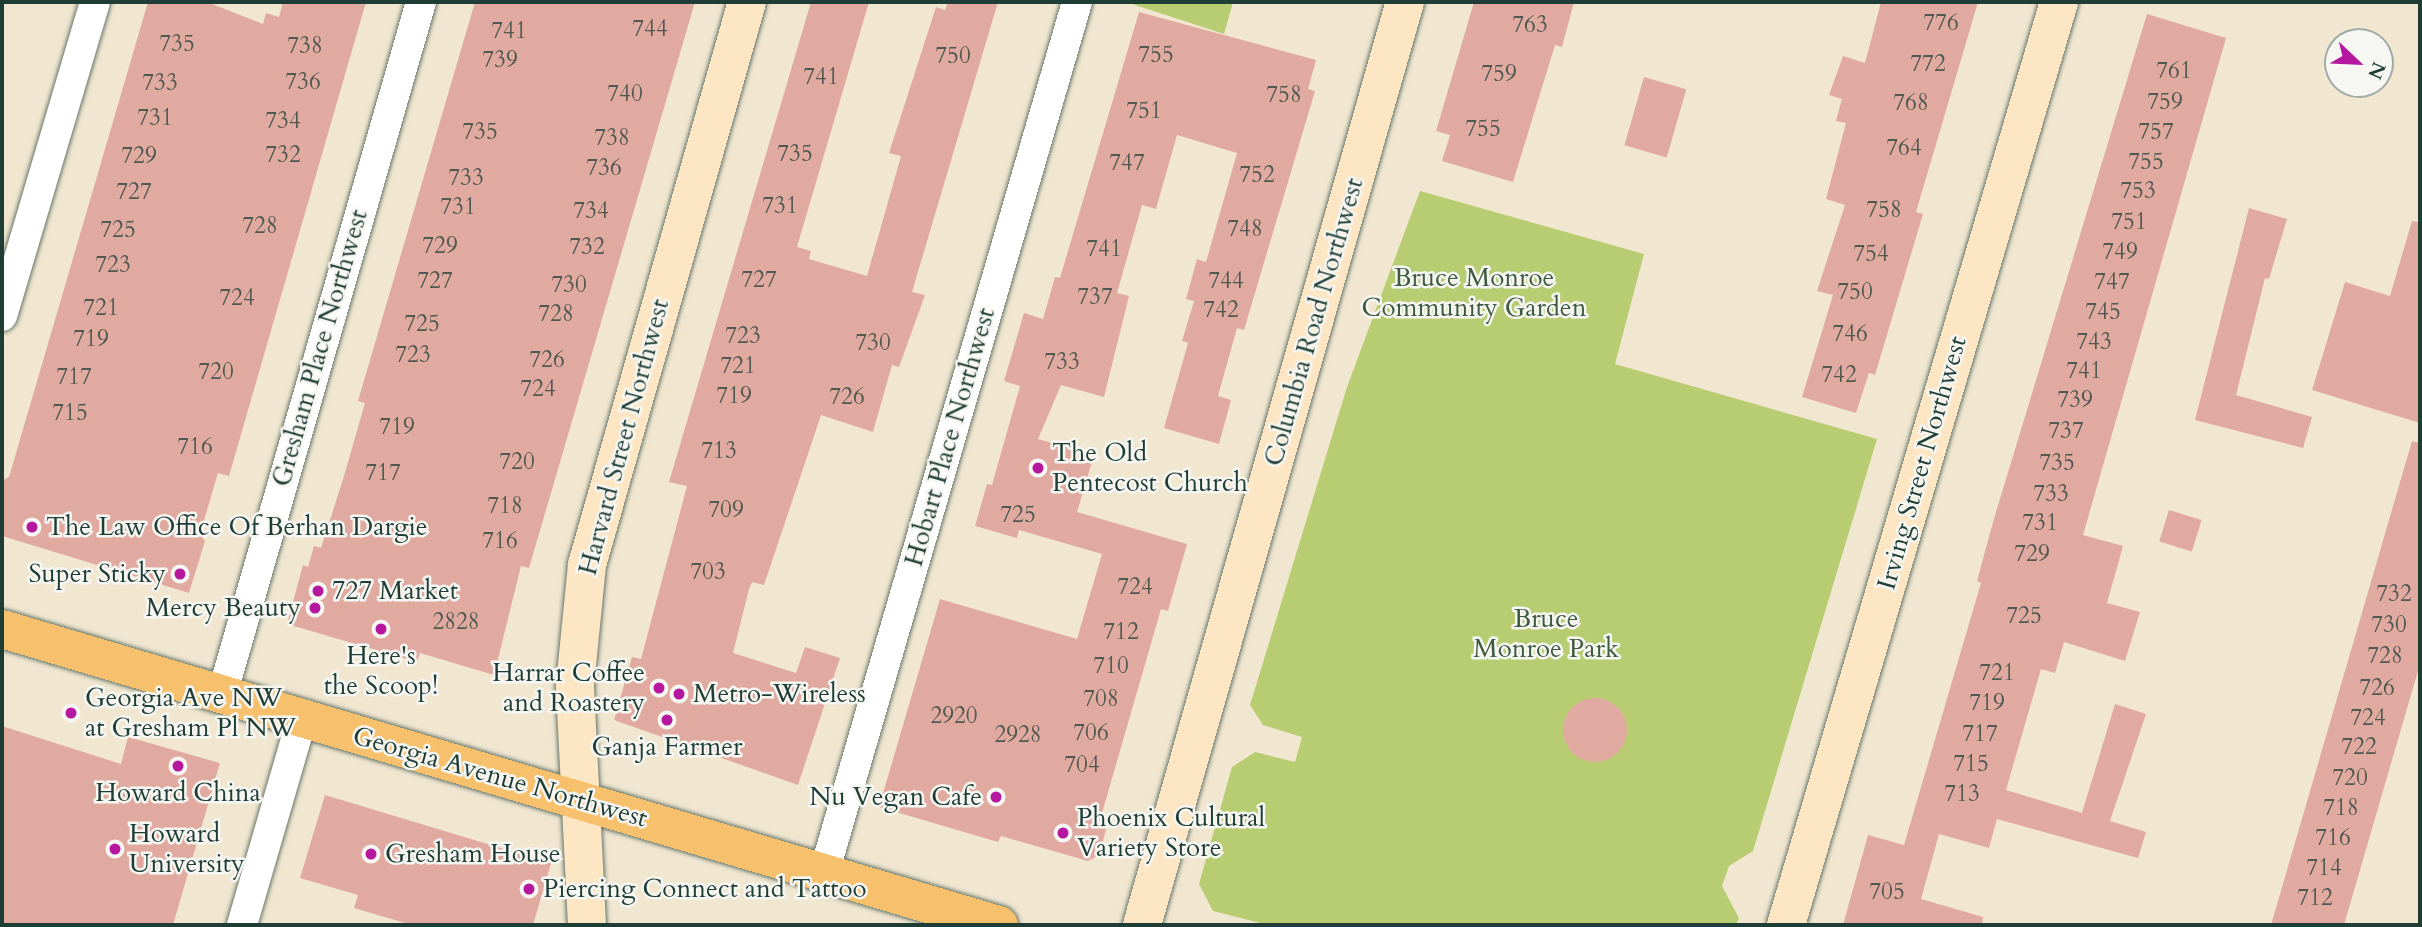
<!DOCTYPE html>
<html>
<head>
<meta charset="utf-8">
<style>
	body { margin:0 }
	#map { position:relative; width:2422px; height:927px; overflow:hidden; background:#f1e7d1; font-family:Cardo,serif }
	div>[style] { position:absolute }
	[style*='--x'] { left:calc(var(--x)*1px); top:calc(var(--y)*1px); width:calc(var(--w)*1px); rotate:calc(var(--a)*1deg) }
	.green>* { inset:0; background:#b8cd72 }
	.building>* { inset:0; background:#e1aaa1; transform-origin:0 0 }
	.round { border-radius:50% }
	.roads { filter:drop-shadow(0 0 2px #68786b) drop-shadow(0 0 2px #68786b) }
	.street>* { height:30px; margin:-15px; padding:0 15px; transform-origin:15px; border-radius:15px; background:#fff }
	.secondary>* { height:38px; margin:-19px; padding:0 19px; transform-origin:19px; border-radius:19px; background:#fce6c4 }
	.highway>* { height:38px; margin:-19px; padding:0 19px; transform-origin:19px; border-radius:19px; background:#f7c06c }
	.dots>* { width:19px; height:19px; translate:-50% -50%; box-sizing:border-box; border:4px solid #f6f6f2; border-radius:50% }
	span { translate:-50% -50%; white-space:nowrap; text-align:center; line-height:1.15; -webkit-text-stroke:5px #f6f6f2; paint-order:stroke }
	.number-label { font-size:23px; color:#50584f }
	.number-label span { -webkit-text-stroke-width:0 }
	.park-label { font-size:26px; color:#3e5a40 }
	.street-label { font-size:26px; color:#1f3d34 }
	.poi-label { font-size:26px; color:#1f3d34 }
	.left { translate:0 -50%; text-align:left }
	.right { translate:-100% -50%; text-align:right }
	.frame { position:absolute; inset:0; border:4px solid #1f3d34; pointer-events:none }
	.north { position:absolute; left:2324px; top:28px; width:70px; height:70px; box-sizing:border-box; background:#f6f6f2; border:2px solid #a0aca6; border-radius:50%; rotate:113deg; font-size:19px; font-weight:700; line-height:28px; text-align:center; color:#1f3d34 }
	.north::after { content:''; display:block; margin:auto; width:24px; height:32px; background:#b5179e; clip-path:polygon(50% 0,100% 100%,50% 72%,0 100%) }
</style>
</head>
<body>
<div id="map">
	<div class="green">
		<div style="clip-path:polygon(1126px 2px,1233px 2px,1224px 34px)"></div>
		<div style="clip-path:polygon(1420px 191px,1644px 254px,1615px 364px,1877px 439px,1753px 851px,1729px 866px,1722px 886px,1739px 918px,1736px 925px,1268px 925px,1213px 911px,1199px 884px,1232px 767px,1255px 752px,1295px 762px,1302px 737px,1263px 725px,1250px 705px,1347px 387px)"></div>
	</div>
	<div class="building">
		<div style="clip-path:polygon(148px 2px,207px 2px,263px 24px,266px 13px,279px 17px,283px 2px,366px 2px,229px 476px,218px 473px,200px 534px,205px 541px,189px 593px,2px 536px,2px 481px,9px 477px)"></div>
		<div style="clip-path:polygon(475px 2px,695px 2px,529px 568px,521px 566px,494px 675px,420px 653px,417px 662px,287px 624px,303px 565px,308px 567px,314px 546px,321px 548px,344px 476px,365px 403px,358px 401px)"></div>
		<div style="clip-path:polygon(811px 2px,869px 2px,797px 247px,811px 251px,809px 259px,867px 276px,901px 156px,889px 153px,936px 7px,945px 10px,948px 2px,998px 2px,912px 292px,925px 295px,899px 367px,892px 365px,873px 432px,821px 415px,764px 585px,752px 582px,749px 589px,733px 653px,796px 673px,805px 647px,840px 658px,798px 785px,614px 720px,632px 657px,641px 659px,687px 486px,669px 482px)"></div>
		<div style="clip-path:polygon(1474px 2px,1574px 2px,1562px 47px,1555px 45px,1513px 182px,1442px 161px,1450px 135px,1436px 131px)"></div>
		<div style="clip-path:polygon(1881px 2px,1978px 2px,1916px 212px,1923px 214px,1875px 375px,1869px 373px,1856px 413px,1802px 397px,1833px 295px,1817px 291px,1845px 205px,1826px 199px,1846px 123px,1836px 121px,1842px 99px,1829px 95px,1843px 56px,1865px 63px)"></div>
		<div style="clip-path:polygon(1139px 12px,1316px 60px,1308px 89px,1315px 91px,1244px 330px,1237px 328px,1218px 396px,1231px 400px,1219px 444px,1164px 428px,1188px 343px,1182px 341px,1194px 301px,1186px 299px,1197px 259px,1206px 262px,1237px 153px,1177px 135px,1156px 209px,1142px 205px,1117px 293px,1129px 296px,1104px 397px,1061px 385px,1038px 439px,1094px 455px,1077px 512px,1187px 544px,1168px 611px,1161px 609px,1109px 789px,1099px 823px,1107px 826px,1099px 855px,1088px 861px,1001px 836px,998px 842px,879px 807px,940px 599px,1077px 639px,1102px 554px,1019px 530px,1017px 538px,975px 526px,987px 484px,992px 485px,1020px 386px,1004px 381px,1024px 313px,1043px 319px,1055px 277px,1060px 278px)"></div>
		<div style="clip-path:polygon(2147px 14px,2226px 38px,2083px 535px,2123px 546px,2107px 603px,2140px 612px,2125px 661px,2064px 642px,2055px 673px,2041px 669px,2006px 790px,2082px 813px,2115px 704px,2146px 714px,2110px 821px,2146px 832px,2138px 858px,1997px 819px,1989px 848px,1939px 834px,1921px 899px,1983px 917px,1982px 925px,1843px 925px,1868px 835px,1904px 845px,1981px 583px,1977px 581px,1993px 522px)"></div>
		<div style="left:1644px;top:77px;width:44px;height:71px;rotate:16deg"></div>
		<div style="clip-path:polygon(2249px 208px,2287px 219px,2269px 279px,2265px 278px,2236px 395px,2312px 417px,2303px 448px,2195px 420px)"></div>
		<div style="clip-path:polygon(2412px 221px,2420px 222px,2420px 423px,2312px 390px,2345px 282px,2390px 296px)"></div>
		<div style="clip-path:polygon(2412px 441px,2420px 443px,2420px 664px,2406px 712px,2344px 925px,2271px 925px)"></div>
		<div style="left:2169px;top:510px;width:34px;height:33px;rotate:17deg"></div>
		<div class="round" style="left:1563px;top:698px;width:64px;height:64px"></div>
		<div style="clip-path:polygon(2px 726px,121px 764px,128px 737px,220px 763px,173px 925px,2px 925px)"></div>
		<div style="clip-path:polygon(325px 795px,551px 863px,533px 925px,412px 925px,354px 908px,358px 895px,300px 878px)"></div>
	</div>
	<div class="roads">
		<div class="street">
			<div style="--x:2;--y:316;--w:327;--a:-73.5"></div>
			<div style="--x:222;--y:695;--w:721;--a:-73.98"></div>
			<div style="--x:824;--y:873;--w:907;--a:-73.8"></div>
			<div style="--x:242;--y:925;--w:215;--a:-73.8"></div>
		</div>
		<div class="secondary">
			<div style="--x:587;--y:925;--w:240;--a:-92.9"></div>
			<div style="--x:575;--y:685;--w:121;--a:-84.3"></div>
			<div style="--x:587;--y:565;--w:585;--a:-74.14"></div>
			<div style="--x:1142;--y:925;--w:960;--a:-74.1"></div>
			<div style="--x:1786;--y:925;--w:963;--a:-73.52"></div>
		</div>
		<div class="highway">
			<div style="--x:2;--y:629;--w:1040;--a:16.54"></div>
		</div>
	</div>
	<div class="dots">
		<div style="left:1038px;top:468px;background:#b5179e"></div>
		<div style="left:32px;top:527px;background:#b5179e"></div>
		<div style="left:180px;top:574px;background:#b5179e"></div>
		<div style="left:318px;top:591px;background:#b5179e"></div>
		<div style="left:315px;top:608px;background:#b5179e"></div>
		<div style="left:381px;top:629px;background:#b5179e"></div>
		<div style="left:659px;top:688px;background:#b5179e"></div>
		<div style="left:679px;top:694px;background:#b5179e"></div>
		<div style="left:71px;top:713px;background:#b5179e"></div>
		<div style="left:667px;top:720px;background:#b5179e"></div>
		<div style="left:178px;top:766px;background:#b5179e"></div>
		<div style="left:996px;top:797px;background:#b5179e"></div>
		<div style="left:1063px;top:833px;background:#b5179e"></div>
		<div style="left:115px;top:849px;background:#b5179e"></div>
		<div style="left:371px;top:854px;background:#b5179e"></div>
		<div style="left:529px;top:889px;background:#b5179e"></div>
	</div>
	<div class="number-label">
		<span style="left:1941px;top:23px">776</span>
		<span style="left:1530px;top:25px">763</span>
		<span style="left:650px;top:29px">744</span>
		<span style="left:509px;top:31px">741</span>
		<span style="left:177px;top:44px">735</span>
		<span style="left:305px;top:46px">738</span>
		<span style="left:1156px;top:55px">755</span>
		<span style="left:953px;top:56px">750</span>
		<span style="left:500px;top:60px">739</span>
		<span style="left:1928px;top:64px">772</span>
		<span style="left:2174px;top:71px">761</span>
		<span style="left:1499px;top:74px">759</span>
		<span style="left:821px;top:77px">741</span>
		<span style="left:303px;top:82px">736</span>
		<span style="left:160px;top:83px">733</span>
		<span style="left:625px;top:94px">740</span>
		<span style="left:1284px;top:95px">758</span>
		<span style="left:2165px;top:102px">759</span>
		<span style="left:1911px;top:103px">768</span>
		<span style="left:1144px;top:111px">751</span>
		<span style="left:155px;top:118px">731</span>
		<span style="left:283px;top:121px">734</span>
		<span style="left:1483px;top:129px">755</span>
		<span style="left:480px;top:132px">735</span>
		<span style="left:2156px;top:132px">757</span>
		<span style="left:612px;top:138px">738</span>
		<span style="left:1904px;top:148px">764</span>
		<span style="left:795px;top:154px">735</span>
		<span style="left:283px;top:155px">732</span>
		<span style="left:139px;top:156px">729</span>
		<span style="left:2146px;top:162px">755</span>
		<span style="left:1127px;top:163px">747</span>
		<span style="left:604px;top:168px">736</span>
		<span style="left:1257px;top:175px">752</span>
		<span style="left:466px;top:178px">733</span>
		<span style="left:2138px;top:191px">753</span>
		<span style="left:134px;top:192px">727</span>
		<span style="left:780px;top:206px">731</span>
		<span style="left:458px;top:207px">731</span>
		<span style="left:1884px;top:210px">758</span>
		<span style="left:591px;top:211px">734</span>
		<span style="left:2129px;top:222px">751</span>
		<span style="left:260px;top:226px">728</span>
		<span style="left:1245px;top:229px">748</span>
		<span style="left:118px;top:230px">725</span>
		<span style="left:440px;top:246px">729</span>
		<span style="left:587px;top:247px">732</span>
		<span style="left:1104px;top:249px">741</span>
		<span style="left:2120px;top:252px">749</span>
		<span style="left:1871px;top:254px">754</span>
		<span style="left:113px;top:265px">723</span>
		<span style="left:759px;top:280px">727</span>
		<span style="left:435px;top:281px">727</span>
		<span style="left:1226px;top:281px">744</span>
		<span style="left:2112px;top:282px">747</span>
		<span style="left:569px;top:285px">730</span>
		<span style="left:1855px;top:292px">750</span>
		<span style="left:1095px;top:297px">737</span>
		<span style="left:237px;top:298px">724</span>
		<span style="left:101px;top:308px">721</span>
		<span style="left:1221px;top:310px">742</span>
		<span style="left:2103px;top:312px">745</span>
		<span style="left:556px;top:314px">728</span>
		<span style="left:422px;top:324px">725</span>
		<span style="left:1850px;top:334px">746</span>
		<span style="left:743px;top:336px">723</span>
		<span style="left:91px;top:339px">719</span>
		<span style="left:2094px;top:342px">743</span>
		<span style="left:873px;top:343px">730</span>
		<span style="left:413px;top:355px">723</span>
		<span style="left:547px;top:360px">726</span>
		<span style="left:1062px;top:362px">733</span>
		<span style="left:738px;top:366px">721</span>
		<span style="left:2084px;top:371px">741</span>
		<span style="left:216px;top:372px">720</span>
		<span style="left:1839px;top:375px">742</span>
		<span style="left:74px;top:377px">717</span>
		<span style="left:538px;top:389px">724</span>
		<span style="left:734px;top:396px">719</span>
		<span style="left:847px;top:397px">726</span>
		<span style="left:2075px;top:400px">739</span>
		<span style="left:70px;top:413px">715</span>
		<span style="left:397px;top:427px">719</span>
		<span style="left:2066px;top:431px">737</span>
		<span style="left:195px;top:447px">716</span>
		<span style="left:719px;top:451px">713</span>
		<span style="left:517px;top:462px">720</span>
		<span style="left:2057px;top:463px">735</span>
		<span style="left:383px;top:473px">717</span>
		<span style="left:2051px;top:494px">733</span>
		<span style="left:505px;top:506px">718</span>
		<span style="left:726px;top:510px">709</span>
		<span style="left:1018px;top:515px">725</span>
		<span style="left:2040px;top:523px">731</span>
		<span style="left:500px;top:541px">716</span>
		<span style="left:2032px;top:554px">729</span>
		<span style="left:708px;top:572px">703</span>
		<span style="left:1135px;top:587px">724</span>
		<span style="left:2394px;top:594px">732</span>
		<span style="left:2024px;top:616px">725</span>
		<span style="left:456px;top:622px">2828</span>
		<span style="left:2389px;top:625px">730</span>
		<span style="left:1121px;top:632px">712</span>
		<span style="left:2385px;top:656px">728</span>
		<span style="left:1111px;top:666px">710</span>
		<span style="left:1997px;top:673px">721</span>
		<span style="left:2377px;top:688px">726</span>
		<span style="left:1101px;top:699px">708</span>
		<span style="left:1987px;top:703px">719</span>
		<span style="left:954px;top:716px">2920</span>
		<span style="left:2368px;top:718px">724</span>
		<span style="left:1091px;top:733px">706</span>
		<span style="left:1980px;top:734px">717</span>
		<span style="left:1018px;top:735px">2928</span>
		<span style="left:2359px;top:747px">722</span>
		<span style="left:1971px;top:764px">715</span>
		<span style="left:1082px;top:765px">704</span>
		<span style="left:2350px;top:778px">720</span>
		<span style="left:1962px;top:794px">713</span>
		<span style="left:2341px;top:808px">718</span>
		<span style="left:2333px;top:838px">716</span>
		<span style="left:2324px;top:868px">714</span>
		<span style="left:1887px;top:892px">705</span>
		<span style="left:2315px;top:898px">712</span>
	</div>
	<div class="park-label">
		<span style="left:1474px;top:293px">Bruce Monroe<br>Community Garden</span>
		<span style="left:1546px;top:634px">Bruce<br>Monroe Park</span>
	</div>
	<div class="street-label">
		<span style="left:1314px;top:322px;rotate:-74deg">Columbia Road Northwest</span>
		<span style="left:320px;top:348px;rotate:-74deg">Gresham Place Northwest</span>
		<span style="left:624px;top:437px;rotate:-75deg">Harvard Street Northwest</span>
		<span style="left:950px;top:437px;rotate:-74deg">Hobart Place Northwest</span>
		<span style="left:1922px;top:463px;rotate:-74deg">Irving Street Northwest</span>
		<span style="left:500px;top:777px;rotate:16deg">Georgia Avenue Northwest</span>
	</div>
	<div class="poi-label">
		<span class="left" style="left:1052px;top:468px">The Old<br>Pentecost Church</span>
		<span class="left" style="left:46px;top:527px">The Law Office Of Berhan Dargie</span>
		<span class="right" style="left:166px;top:574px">Super Sticky</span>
		<span class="left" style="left:332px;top:591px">727 Market</span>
		<span class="right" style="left:301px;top:608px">Mercy Beauty</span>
		<span style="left:381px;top:671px">Here's<br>the Scoop!</span>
		<span class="right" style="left:645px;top:688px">Harrar Coffee<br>and Roastery</span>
		<span class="left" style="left:693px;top:694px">Metro-Wireless</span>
		<span class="left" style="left:85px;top:713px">Georgia Ave NW<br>at Gresham Pl NW</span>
		<span style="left:667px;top:747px">Ganja Farmer</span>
		<span style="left:178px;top:793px">Howard China</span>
		<span class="right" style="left:982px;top:797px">Nu Vegan Cafe</span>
		<span class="left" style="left:1077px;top:833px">Phoenix Cultural<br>Variety Store</span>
		<span class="left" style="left:129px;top:849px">Howard<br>University</span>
		<span class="left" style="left:385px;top:854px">Gresham House</span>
		<span class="left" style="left:543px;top:889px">Piercing Connect and Tattoo</span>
	</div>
	<div class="frame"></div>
	<div class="north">N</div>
</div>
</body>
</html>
